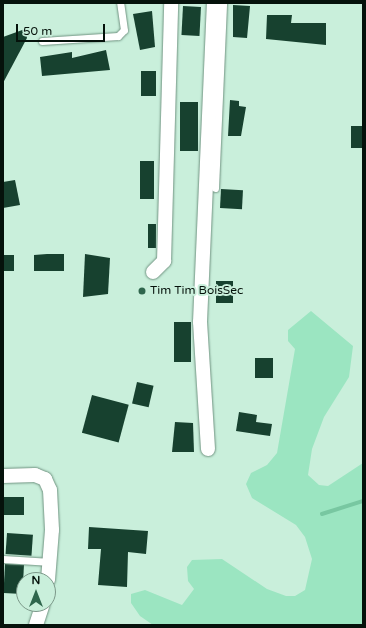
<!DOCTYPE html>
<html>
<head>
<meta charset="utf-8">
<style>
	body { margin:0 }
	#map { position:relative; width:366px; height:628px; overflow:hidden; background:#c9efdb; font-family:"Varela Round",sans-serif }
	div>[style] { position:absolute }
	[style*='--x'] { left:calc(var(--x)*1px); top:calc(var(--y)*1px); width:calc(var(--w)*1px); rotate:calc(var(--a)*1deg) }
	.green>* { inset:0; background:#9be5c1 }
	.stream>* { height:3.5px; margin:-1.75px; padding:0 1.75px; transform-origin:1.75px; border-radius:1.75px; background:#78c7a1 }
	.building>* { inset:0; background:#17412f; transform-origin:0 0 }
	.roads { filter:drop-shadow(0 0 1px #709381) drop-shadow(0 0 1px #709381) }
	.service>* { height:7px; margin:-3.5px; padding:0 3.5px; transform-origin:3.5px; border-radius:3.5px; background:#fff }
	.minor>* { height:14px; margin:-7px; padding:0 7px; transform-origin:7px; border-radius:7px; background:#fff }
	.dots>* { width:11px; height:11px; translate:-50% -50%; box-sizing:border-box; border:2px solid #c9efdb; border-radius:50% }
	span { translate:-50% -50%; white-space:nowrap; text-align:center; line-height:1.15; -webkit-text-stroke:4px #c9efdb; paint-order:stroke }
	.poi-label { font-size:12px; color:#05120b }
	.left { translate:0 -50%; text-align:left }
	.frame { position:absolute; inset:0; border:4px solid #05120b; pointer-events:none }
	.north { position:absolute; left:16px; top:572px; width:40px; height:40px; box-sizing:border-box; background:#c9efdb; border:1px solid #7b9788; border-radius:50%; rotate:0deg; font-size:11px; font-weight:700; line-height:16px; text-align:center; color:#05120b }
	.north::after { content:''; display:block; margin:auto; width:14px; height:18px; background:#2f664d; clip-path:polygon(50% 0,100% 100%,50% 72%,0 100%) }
	.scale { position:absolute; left:16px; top:24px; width:89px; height:18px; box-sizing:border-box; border:2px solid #05120b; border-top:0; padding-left:5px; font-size:12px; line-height:14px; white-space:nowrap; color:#05120b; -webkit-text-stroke:3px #c9efdb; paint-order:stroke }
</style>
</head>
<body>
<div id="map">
	<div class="green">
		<div style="clip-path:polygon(311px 311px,353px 346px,349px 377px,324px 417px,312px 449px,308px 475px,319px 485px,328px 486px,363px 463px,363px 625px,153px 625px,140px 616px,131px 603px,131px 594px,145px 590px,182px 605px,194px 589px,188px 581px,187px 567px,192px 560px,222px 559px,267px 589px,286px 596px,295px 596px,305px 590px,312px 559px,305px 537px,296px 525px,252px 498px,246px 484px,251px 473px,267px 465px,277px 453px,295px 349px,288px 341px,288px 330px)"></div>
	</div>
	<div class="stream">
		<div style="--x:322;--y:514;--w:43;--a:-17.6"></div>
	</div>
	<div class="building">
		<div style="clip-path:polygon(233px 5px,250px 6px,247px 38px,233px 37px)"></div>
		<div style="left:183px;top:6px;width:18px;height:29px;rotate:3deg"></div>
		<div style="clip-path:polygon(152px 11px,155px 47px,140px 50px,133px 14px)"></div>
		<div style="clip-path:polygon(267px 15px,292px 15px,291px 23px,326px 23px,326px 45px,266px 39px)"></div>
		<div style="clip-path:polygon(25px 29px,27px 38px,3px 83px,3px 37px)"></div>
		<div style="clip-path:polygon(106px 50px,110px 70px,42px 76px,40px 57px,72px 52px,72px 58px)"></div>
		<div style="left:141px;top:71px;width:15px;height:25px"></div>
		<div style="clip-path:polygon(230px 100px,239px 101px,239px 106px,246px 107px,241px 136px,228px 136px)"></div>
		<div style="left:180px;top:102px;width:18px;height:49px"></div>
		<div style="left:351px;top:126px;width:12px;height:22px"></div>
		<div style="left:140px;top:161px;width:14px;height:38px"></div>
		<div style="clip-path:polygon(15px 180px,20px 205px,3px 208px,3px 182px)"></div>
		<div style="left:221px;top:189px;width:22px;height:19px;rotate:3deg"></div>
		<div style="left:148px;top:224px;width:8px;height:24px"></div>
		<div style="clip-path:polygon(47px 254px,64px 254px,64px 271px,34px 271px,34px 255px)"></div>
		<div style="clip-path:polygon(85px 254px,110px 258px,108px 294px,83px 297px)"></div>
		<div style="left:3px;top:255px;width:11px;height:16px"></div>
		<div style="left:216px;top:281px;width:17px;height:22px"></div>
		<div style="left:174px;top:322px;width:17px;height:40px"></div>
		<div style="left:255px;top:358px;width:18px;height:20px"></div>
		<div style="left:137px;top:382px;width:17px;height:22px;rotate:13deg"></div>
		<div style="left:92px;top:395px;width:38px;height:39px;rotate:15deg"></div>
		<div style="clip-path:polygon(239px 412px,257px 415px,256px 422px,272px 424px,270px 436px,236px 431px)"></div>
		<div style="clip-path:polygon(175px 422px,193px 423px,194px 452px,172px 452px)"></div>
		<div style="left:3px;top:497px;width:21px;height:18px"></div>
		<div style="clip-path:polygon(89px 527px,148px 531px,146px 554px,128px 552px,127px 587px,98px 585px,101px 549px,88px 549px)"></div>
		<div style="left:7px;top:533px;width:26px;height:21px;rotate:4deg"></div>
		<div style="left:5px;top:564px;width:19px;height:29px;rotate:3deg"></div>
	</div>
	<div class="roads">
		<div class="service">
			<div style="--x:42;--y:41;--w:76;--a:-3.8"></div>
			<div style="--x:118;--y:36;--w:8;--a:-45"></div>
			<div style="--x:124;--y:30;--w:27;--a:-98"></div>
			<div style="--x:215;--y:188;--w:185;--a:-87.5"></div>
			<div style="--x:3;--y:559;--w:48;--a:3.6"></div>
		</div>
		<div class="minor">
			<div style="--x:153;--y:272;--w:16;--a:-45"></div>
			<div style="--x:164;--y:261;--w:258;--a:-88.4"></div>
			<div style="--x:208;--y:449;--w:127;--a:-93.6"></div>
			<div style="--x:200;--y:322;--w:319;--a:-87.5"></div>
			<div style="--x:3;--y:476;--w:32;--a:-2"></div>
			<div style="--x:35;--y:475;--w:11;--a:22"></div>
			<div style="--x:45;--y:479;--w:12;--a:66"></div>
			<div style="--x:50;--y:490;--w:40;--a:87.1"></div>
			<div style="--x:52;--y:530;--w:50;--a:94.6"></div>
			<div style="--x:36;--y:625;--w:22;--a:-72"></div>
		</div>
	</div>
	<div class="dots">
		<div style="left:142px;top:291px;background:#2f664d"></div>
	</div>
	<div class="poi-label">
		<span class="left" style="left:150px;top:291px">Tim Tim BoisSec</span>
	</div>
	<div class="frame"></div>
	<div class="north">N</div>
	<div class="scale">50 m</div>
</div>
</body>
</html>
